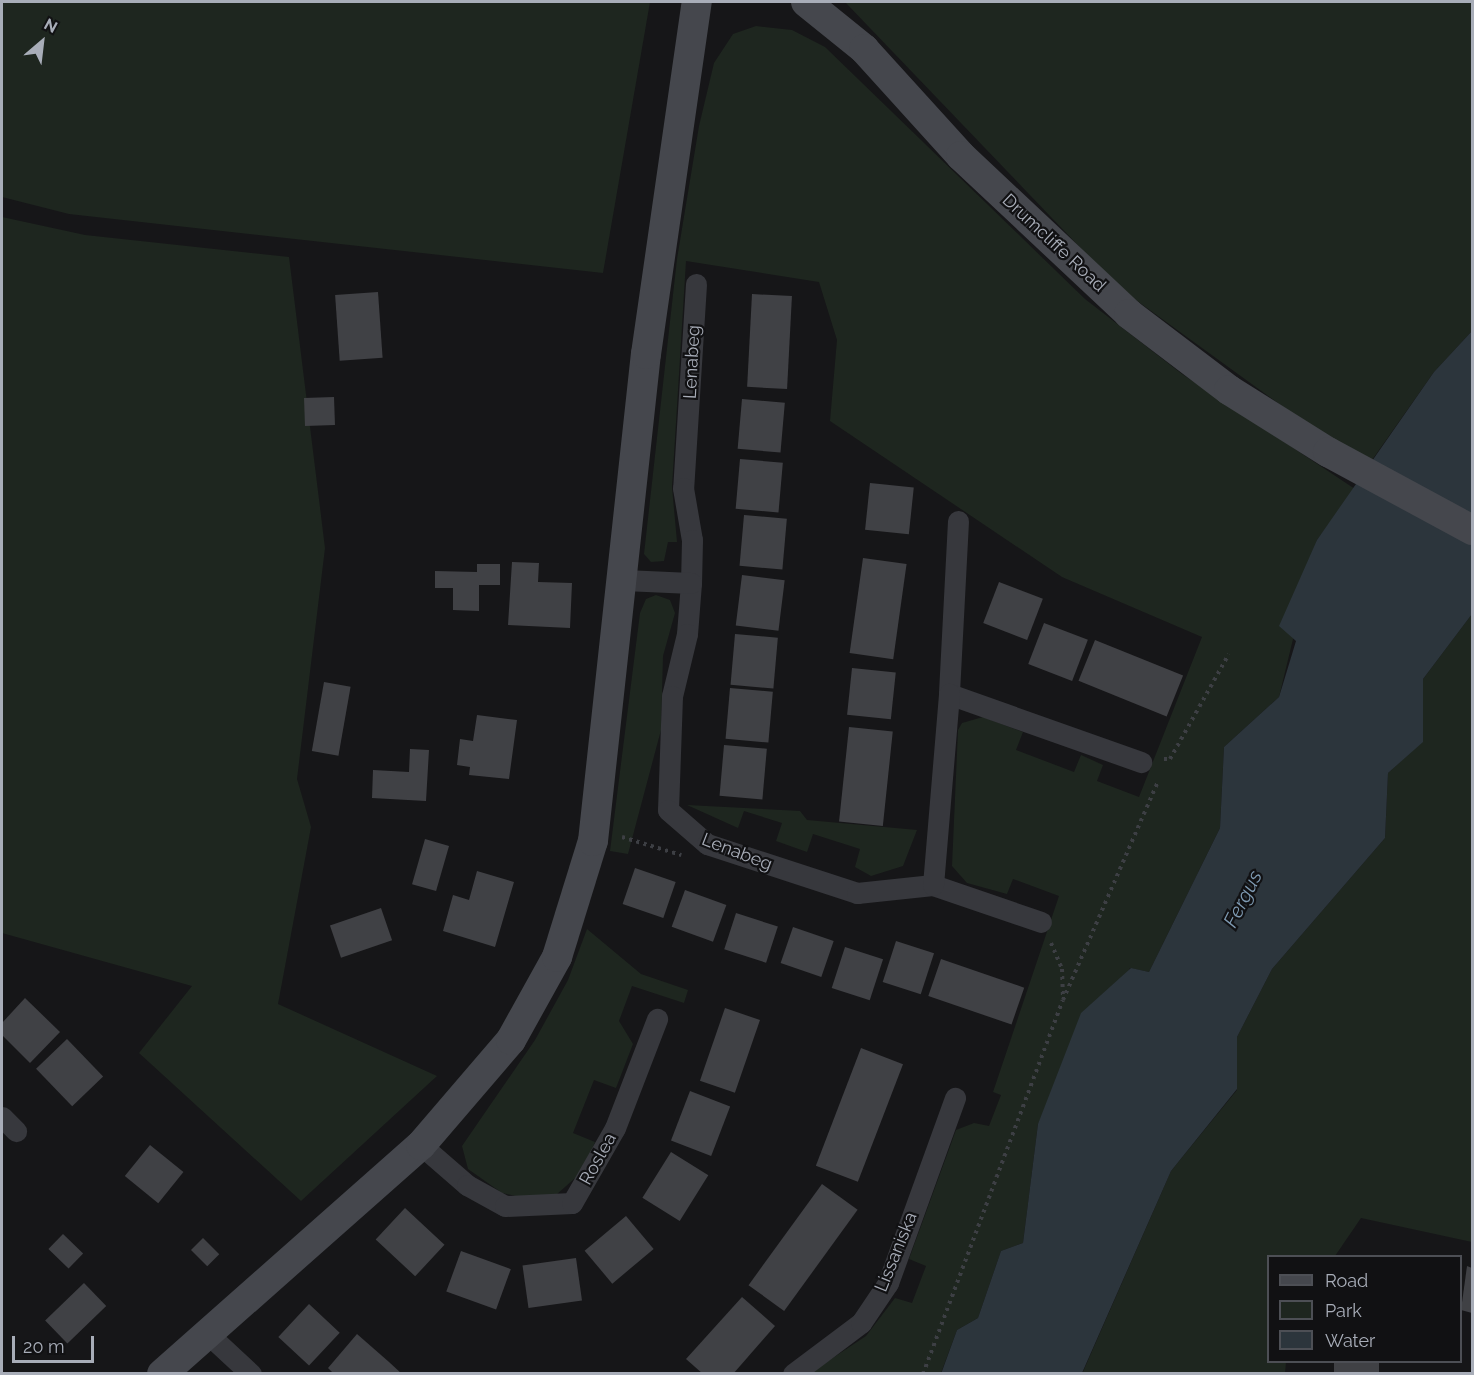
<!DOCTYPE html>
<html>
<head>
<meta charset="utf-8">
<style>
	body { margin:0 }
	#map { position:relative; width:1474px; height:1375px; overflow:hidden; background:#161618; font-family:Raleway,sans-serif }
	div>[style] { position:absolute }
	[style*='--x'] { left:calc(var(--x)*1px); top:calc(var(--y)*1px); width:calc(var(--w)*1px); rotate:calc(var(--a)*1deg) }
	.green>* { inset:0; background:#1e261f }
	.water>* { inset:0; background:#2c353c }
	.building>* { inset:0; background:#404145; transform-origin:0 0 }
	.path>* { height:4px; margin-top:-2px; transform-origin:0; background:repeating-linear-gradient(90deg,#3d3f44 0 3px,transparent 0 7.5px) }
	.street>* { height:21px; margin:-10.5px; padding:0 10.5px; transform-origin:10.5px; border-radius:10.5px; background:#37383d }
	.secondary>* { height:30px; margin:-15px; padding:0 15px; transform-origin:15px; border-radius:15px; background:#45474d }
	span { translate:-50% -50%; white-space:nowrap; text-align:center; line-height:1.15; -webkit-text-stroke:4.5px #111113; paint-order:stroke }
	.street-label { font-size:18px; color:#a8adb8 }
	.water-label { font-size:20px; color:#7f9bb3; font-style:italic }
	.frame { position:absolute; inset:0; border:3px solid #a8adb8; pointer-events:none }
	.legend { position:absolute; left:1267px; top:1255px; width:195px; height:108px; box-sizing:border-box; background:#111113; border:2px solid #4d4f55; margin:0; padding:8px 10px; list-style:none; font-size:18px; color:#a8adb8 }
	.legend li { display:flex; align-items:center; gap:12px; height:30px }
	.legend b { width:30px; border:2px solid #4d4f55 }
	.north { position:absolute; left:12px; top:12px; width:60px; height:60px; -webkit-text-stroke:4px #111113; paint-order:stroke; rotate:28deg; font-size:16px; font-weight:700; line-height:24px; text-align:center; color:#a8adb8 }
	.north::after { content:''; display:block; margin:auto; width:21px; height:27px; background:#a8adb8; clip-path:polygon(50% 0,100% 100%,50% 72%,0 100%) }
	.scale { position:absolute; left:12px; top:1336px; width:82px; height:27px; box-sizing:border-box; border:3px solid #a8adb8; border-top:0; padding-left:8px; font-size:18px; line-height:21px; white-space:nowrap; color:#a8adb8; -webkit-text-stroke:4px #111113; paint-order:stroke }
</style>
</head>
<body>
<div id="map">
	<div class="green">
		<div style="clip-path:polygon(2px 2px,650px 2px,603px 273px,69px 214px,2px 197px)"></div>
		<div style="clip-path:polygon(845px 2px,1472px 2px,1472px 331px,1434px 372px,1372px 460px,1326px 438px,1118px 287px)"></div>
		<div style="clip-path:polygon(756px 26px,792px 30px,825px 47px,1085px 299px,1182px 374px,1355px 489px,1317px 540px,1279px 697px,1224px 747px,1220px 828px,1149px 972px,1130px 968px,1038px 1124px,1023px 1243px,1001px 1251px,978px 1318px,957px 1330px,941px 1373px,810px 1373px,866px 1336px,895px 1298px,912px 1303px,926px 1266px,909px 1259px,956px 1130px,974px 1123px,989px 1126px,1001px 1095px,993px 1092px,1059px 896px,1013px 879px,1007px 894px,967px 883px,952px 866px,958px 730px,962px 723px,983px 717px,1023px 732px,1016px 750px,1074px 772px,1081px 755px,1103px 765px,1097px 781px,1139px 797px,1202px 637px,1062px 577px,830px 421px,837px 340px,819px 282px,686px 261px,672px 487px,677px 542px,668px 542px,664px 561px,651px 562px,644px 554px,677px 259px,699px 126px,714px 63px,733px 34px)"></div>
		<div style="clip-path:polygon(2px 217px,85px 235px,289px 257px,325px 548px,297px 779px,311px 827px,278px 1004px,437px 1076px,301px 1201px,139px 1053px,192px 986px,2px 933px)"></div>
		<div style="clip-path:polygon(656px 595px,670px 600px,675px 613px,663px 656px,661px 730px,628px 854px,610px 851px,640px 613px,646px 599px)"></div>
		<div style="clip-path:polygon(1472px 614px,1472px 1242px,1361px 1218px,1335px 1256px,1268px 1256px,1268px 1362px,1286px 1362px,1285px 1373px,1082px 1374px,1171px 1171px,1237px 1090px,1237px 1037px,1272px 969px,1385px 838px,1388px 773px,1423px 741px,1423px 679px)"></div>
		<div style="clip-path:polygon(687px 805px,800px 811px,807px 820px,917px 830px,903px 866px,871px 876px,855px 867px,860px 849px,813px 834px,807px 852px,776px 841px,782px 823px,744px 811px,738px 828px)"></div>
		<div style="clip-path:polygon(587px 929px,641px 974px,688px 990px,684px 1003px,632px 986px,619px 1021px,633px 1044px,616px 1088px,594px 1080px,573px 1133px,595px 1142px,583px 1171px,556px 1195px,533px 1200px,502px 1193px,468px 1169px,462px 1146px,535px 1040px,568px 980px)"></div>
	</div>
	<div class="water">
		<div style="clip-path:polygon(1472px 331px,1472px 614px,1423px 679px,1423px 742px,1388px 773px,1385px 838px,1272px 969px,1237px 1037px,1237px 1089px,1171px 1171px,1082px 1373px,941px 1374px,957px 1330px,978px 1318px,1001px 1251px,1023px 1243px,1038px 1124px,1081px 1013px,1131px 968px,1149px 972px,1220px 828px,1224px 747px,1279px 697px,1296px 641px,1279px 626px,1317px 540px,1434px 372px)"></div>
	</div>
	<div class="building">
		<div style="left:378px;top:292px;width:66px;height:43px;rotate:86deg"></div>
		<div style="left:752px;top:294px;width:40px;height:93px;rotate:3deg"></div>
		<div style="left:334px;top:397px;width:28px;height:30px;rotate:88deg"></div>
		<div style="left:742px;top:399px;width:43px;height:50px;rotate:5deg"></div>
		<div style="left:740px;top:459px;width:43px;height:50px;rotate:5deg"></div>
		<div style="left:870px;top:483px;width:44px;height:47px;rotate:6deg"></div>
		<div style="left:744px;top:515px;width:43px;height:51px;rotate:5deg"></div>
		<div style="left:863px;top:558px;width:44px;height:96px;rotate:8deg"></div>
		<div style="clip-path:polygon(512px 562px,539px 563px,538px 582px,572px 583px,570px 628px,508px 625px)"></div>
		<div style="clip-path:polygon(477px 564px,500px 564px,500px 585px,479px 585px,479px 611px,453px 610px,453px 588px,435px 588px,435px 571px,477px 572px)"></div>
		<div style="left:742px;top:575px;width:43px;height:51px;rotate:7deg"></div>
		<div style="left:999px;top:582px;width:47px;height:44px;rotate:21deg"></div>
		<div style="left:1044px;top:623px;width:47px;height:44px;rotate:21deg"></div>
		<div style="left:735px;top:634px;width:43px;height:51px;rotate:5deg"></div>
		<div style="left:1095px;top:640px;width:95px;height:44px;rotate:22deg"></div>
		<div style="left:852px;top:668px;width:44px;height:47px;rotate:6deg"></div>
		<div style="left:324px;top:682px;width:27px;height:70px;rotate:10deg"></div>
		<div style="left:730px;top:688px;width:43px;height:51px;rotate:5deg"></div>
		<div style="clip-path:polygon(477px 715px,517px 720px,509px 779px,469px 775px,470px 767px,457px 765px,460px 739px,473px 741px)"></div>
		<div style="left:849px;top:727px;width:44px;height:95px;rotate:6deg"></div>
		<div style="left:724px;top:745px;width:43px;height:51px;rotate:5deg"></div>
		<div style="clip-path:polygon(410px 749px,429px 750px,426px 801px,372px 798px,373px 770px,409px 772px)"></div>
		<div style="left:425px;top:839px;width:25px;height:47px;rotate:16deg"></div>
		<div style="left:635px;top:868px;width:43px;height:38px;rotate:19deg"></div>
		<div style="clip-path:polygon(477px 871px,514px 882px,495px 947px,443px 931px,453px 895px,469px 900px)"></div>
		<div style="left:685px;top:890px;width:44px;height:39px;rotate:20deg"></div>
		<div style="left:381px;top:908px;width:34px;height:54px;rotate:71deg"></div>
		<div style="left:736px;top:913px;width:44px;height:38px;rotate:18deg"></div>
		<div style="left:793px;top:927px;width:43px;height:38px;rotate:19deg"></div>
		<div style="left:896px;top:941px;width:40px;height:43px;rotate:18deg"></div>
		<div style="left:845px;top:947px;width:40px;height:43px;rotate:18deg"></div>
		<div style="left:941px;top:959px;width:88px;height:39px;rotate:19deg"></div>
		<div style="clip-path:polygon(25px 998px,60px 1032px,30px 1063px,2px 1035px,2px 1023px)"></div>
		<div style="left:725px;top:1008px;width:37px;height:77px;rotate:19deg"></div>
		<div style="left:67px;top:1039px;width:52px;height:43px;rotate:46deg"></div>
		<div style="left:861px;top:1048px;width:45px;height:126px;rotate:21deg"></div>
		<div style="left:690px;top:1091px;width:43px;height:53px;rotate:21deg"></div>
		<div style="left:150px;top:1145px;width:43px;height:40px;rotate:39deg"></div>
		<div style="left:671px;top:1152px;width:44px;height:54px;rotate:32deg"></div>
		<div style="left:822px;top:1184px;width:44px;height:125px;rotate:36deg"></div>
		<div style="left:405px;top:1208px;width:54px;height:43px;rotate:43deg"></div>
		<div style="left:626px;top:1216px;width:43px;height:54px;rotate:50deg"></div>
		<div style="left:63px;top:1234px;width:28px;height:21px;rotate:44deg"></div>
		<div style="left:203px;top:1238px;width:23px;height:17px;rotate:45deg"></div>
		<div style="left:461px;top:1251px;width:53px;height:43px;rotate:20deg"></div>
		<div style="left:576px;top:1258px;width:43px;height:54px;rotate:82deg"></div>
		<div style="clip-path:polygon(1467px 1266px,1472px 1268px,1472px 1313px,1461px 1310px)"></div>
		<div style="left:84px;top:1283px;width:32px;height:54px;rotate:46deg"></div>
		<div style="clip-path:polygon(742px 1297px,775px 1326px,733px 1374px,703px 1374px,686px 1359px)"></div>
		<div style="left:309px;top:1304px;width:42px;height:45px;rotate:43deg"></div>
		<div style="clip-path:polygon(357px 1334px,389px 1362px,402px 1374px,334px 1374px,328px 1368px)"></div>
		<div style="left:1334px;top:1362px;width:45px;height:12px"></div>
	</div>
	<div class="path">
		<div style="--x:1164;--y:759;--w:6;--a:0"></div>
		<div style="--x:1170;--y:759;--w:120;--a:-60.7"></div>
		<div style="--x:622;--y:837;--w:62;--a:17"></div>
		<div style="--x:1051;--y:943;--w:28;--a:67"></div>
		<div style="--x:1062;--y:969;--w:27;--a:88"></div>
		<div style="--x:923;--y:1374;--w:399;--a:-69.5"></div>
		<div style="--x:1063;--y:1000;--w:239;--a:-66.5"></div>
	</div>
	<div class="street">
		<div style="--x:696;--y:284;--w:204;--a:93.6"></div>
		<div style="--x:683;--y:488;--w:53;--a:80.2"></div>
		<div style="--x:692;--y:540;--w:43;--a:91.3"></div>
		<div style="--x:691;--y:583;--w:51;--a:94.5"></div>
		<div style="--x:687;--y:634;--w:64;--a:103.6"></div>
		<div style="--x:672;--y:696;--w:114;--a:92"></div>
		<div style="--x:668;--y:810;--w:52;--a:41.1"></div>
		<div style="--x:707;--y:844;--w:158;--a:18.1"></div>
		<div style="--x:857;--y:893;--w:76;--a:-6"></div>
		<div style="--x:933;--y:885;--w:114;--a:18.9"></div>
		<div style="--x:958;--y:521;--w:173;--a:93"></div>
		<div style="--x:949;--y:694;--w:204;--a:19.5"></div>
		<div style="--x:624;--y:580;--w:67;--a:2.6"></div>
		<div style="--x:933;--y:885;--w:192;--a:-85.2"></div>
		<div style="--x:2;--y:1117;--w:20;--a:45"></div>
		<div style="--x:421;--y:1145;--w:61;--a:41"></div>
		<div style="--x:467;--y:1185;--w:43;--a:28.9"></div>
		<div style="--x:505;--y:1206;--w:67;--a:-2.6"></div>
		<div style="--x:572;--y:1203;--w:86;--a:-60.2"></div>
		<div style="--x:615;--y:1128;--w:117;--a:-68.9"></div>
		<div style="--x:208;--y:1334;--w:59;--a:42.9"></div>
		<div style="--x:793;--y:1374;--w:85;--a:-36.9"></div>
		<div style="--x:861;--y:1323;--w:48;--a:-56"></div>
		<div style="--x:888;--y:1283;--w:197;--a:-70.1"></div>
	</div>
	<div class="secondary">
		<div style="--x:806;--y:2;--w:75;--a:39"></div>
		<div style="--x:864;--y:49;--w:144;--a:47.8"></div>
		<div style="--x:961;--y:156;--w:231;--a:43.2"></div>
		<div style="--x:1129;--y:314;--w:126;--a:37.2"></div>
		<div style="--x:1229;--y:390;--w:117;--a:32.1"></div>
		<div style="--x:1328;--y:452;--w:164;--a:28.4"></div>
		<div style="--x:162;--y:1374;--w:346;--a:-41.5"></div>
		<div style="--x:421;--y:1145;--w:138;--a:-49.4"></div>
		<div style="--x:511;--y:1040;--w:95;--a:-61"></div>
		<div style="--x:557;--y:957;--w:121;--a:-72.8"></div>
		<div style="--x:593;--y:841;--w:490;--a:-83.8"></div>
		<div style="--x:646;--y:354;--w:356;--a:-81.8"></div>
	</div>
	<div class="street-label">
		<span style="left:1054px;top:243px;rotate:43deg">Drumcliffe Road</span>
		<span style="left:692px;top:362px;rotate:-87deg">Lenabeg</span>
		<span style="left:737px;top:852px;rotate:21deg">Lenabeg</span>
		<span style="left:598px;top:1159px;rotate:-61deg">Roslea</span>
		<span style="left:896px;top:1252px;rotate:-68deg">Lissaniska</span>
	</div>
	<div class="water-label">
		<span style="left:1243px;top:899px;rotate:-63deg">Fergus</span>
	</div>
	<div class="frame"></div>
	<ul class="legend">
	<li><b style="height:8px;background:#45474d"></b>Road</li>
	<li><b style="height:16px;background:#1e261f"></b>Park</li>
	<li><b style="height:16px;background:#2c353c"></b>Water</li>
	</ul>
	<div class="north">N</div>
	<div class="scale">20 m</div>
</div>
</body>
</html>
